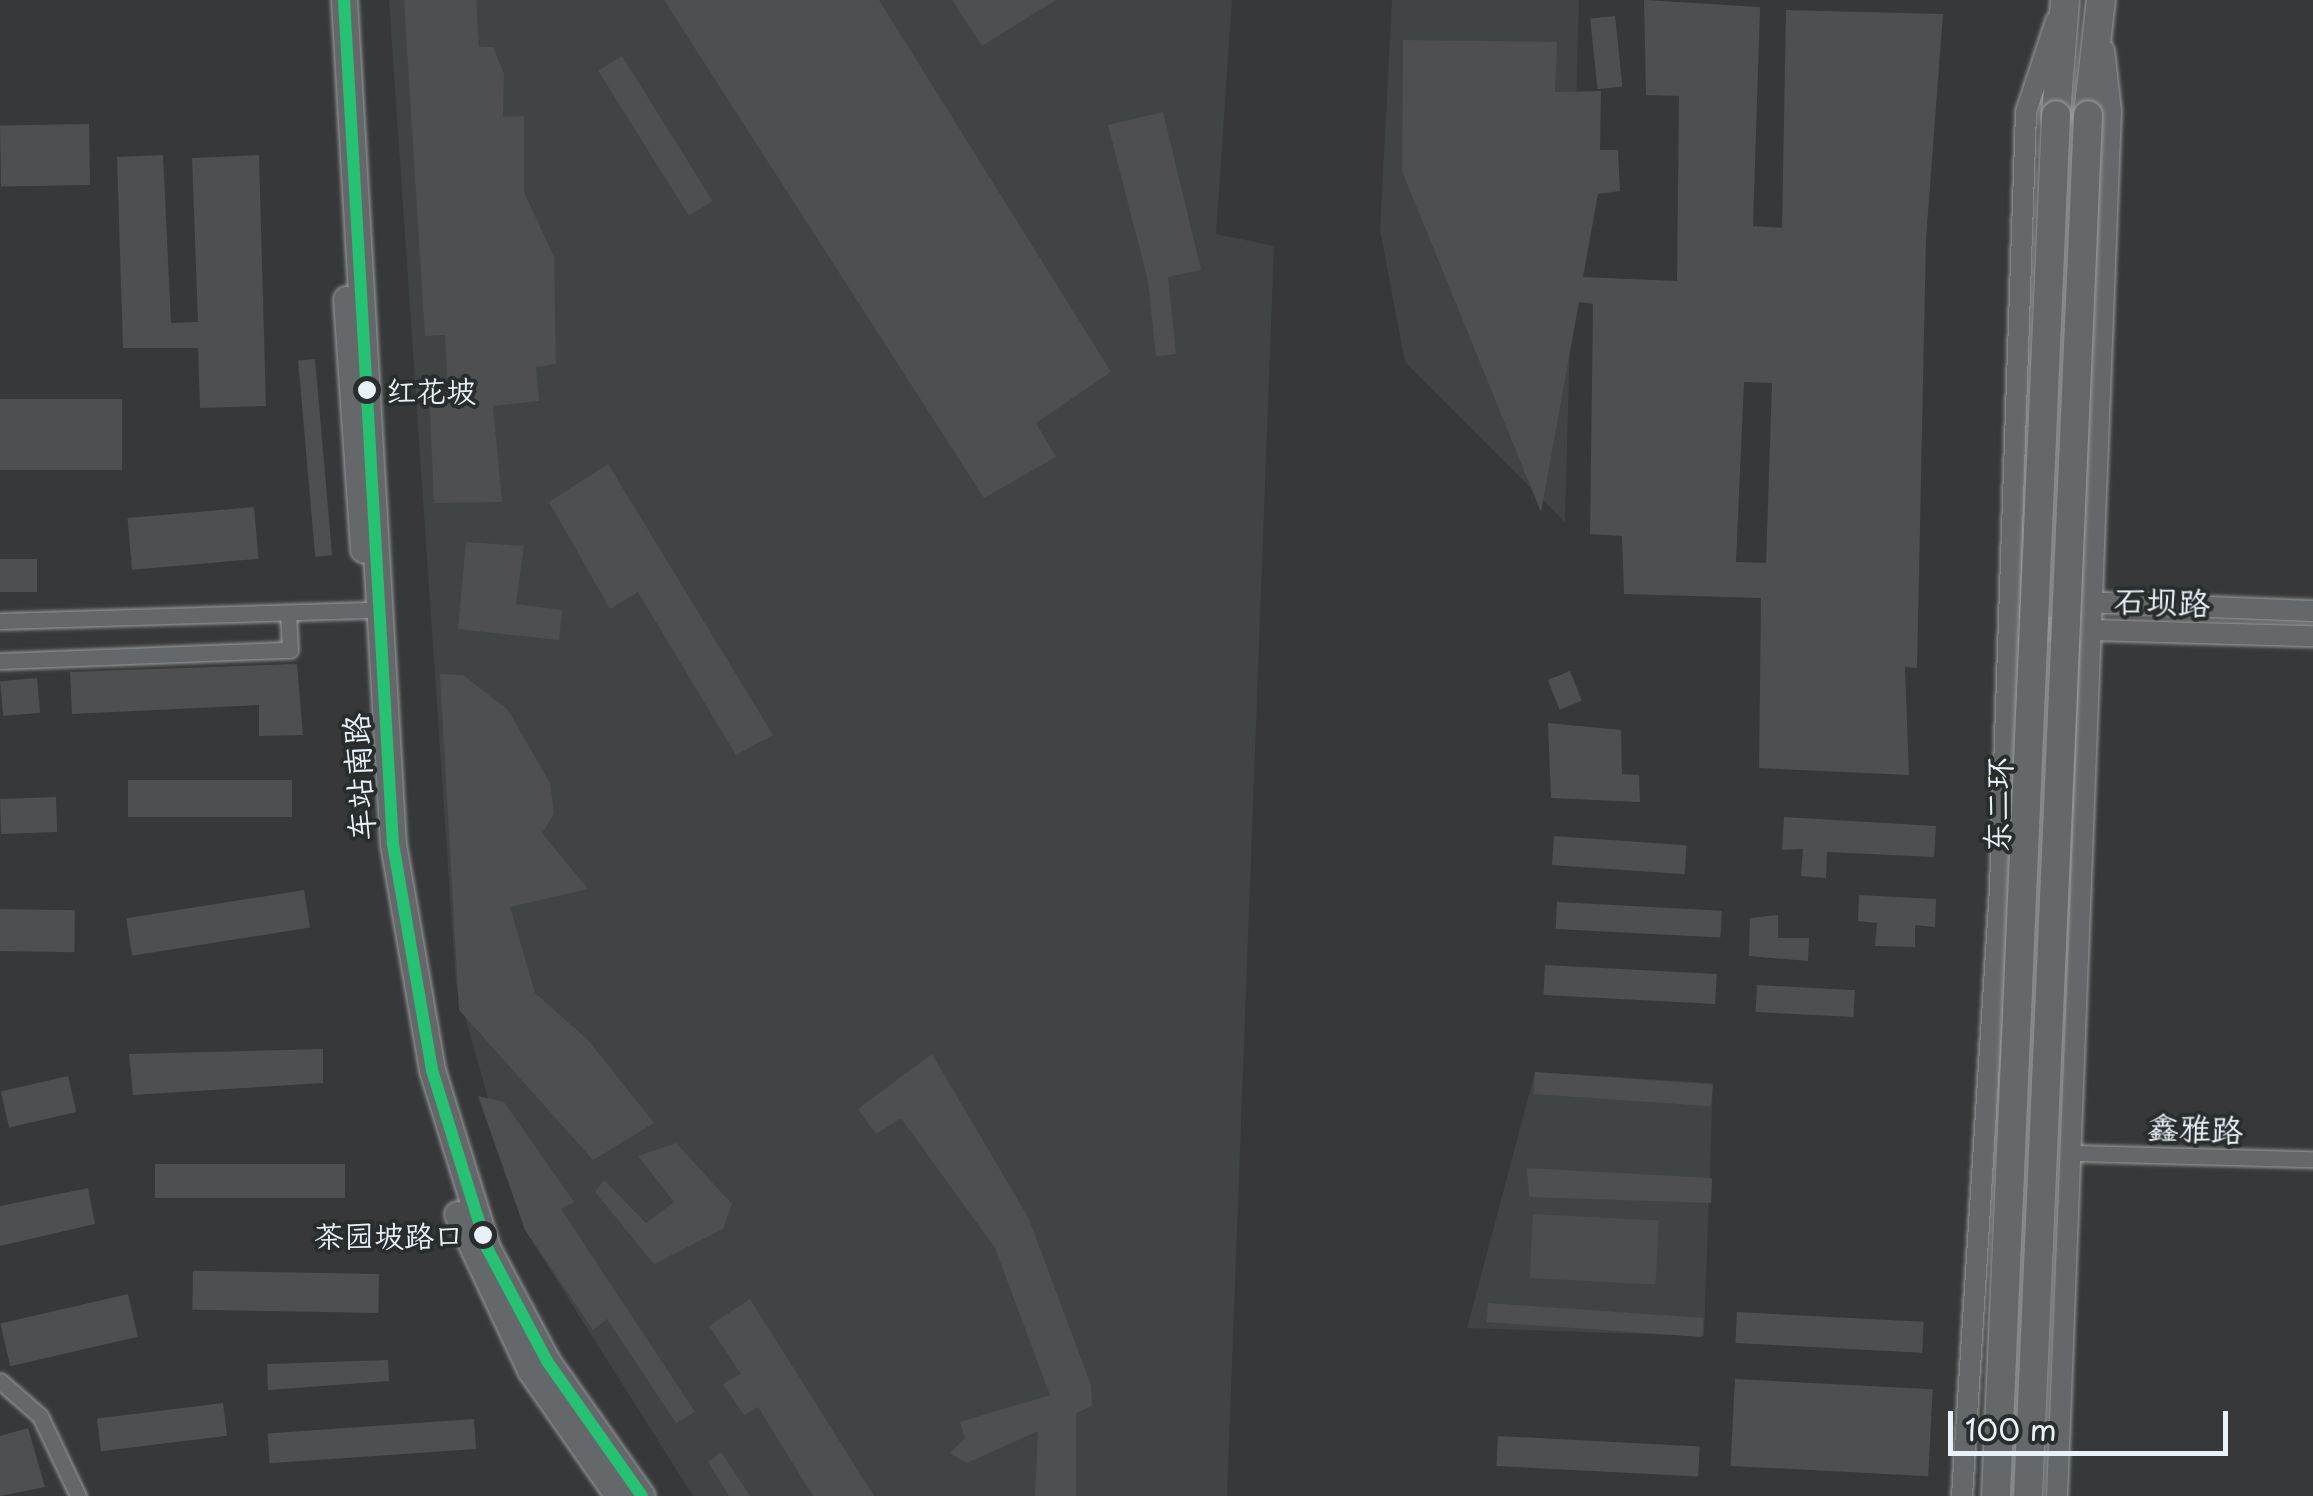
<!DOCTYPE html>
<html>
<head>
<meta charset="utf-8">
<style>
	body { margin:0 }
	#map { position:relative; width:2313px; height:1496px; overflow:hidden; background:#363839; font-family:"Playpen Sans","LXGW WenKai TC",sans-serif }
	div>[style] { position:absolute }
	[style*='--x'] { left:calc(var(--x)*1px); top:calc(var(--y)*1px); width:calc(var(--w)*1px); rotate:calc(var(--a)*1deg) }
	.built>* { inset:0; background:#404445 }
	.green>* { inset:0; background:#4a4e4f; transform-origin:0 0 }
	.building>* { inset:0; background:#4e4f50; transform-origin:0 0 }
	.roads { filter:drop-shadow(0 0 2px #9b9d9f) drop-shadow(0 0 2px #9b9d9f) }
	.minor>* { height:15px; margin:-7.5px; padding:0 7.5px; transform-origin:7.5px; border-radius:7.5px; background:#65686b }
	.tertiary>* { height:20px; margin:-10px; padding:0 10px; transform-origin:10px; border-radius:10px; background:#65686b }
	.primary>* { height:25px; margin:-12.5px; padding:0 12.5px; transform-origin:12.5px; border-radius:12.5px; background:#65686b }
	.trunk>* { height:28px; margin:-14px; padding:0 14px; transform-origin:14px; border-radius:14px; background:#65686b }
	.bridges { filter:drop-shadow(0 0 2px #9b9d9f) drop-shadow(0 0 2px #9b9d9f) }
	.trunk-bridge>* { height:28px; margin:-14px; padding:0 14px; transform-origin:14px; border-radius:14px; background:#65686b }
	.bus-1>* { height:12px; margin:-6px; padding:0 6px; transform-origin:6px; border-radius:6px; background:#26c172 }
	.dots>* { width:28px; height:28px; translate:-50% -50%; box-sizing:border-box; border:5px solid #2a2d2e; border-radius:50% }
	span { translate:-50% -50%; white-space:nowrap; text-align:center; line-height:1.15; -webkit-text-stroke:8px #2a2d2e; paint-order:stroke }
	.bus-label { font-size:30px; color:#e8f1f8 }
	.left { translate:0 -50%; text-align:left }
	.right { translate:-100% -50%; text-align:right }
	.street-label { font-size:32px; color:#e8f1f8 }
	.scale { position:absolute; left:1948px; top:1411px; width:280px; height:45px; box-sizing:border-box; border:5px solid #e8f1f8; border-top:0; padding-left:12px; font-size:30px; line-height:35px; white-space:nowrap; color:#e8f1f8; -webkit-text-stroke:8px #2a2d2e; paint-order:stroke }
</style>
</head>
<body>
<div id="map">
	<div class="built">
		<div style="clip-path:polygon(389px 0,1232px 0,1216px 234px,1274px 246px,1227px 1496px,693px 1496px,525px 1230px,456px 984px)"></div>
		<div style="clip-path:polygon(1392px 0,1579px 0,1565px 522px,1405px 362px,1380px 230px)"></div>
		<div style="clip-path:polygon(1535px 1072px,1713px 1083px,1704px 1336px,1467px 1328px)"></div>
	</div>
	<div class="green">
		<div style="left:1533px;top:1214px;width:126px;height:64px;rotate:3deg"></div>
	</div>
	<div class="building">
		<div style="clip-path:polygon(404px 0,476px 0,479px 47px,493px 47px,504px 74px,503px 117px,524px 116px,524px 192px,554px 257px,556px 364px,536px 367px,539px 401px,493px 406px,502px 502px,434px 503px,429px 387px,448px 384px,445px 335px,425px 336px)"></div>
		<div style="clip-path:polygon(664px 0,879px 0,1111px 372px,1036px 423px,1056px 457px,984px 498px)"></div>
		<div style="clip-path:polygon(952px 0,1056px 0,982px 46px)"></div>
		<div style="clip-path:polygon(evenodd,1644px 0,1760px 7px,1753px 226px,1782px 228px,1786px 10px,1943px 14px,1926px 239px,1917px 668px,1905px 667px,1909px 775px,1759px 768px,1761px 598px,1624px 594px,1622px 536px,1590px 534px,1593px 304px,1579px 302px,1541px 512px,1402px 171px,1403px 40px,1557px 42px,1555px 92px,1601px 91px,1600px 150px,1618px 150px,1620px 191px,1598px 194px,1583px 277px,1677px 281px,1679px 96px,1646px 95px,1644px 0,1744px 382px,1772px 383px,1766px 563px,1736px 562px,1744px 382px)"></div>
		<div style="left:1615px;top:16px;width:71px;height:25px;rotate:84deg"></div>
		<div style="left:622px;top:56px;width:171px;height:28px;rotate:58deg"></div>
		<div style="clip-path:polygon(1163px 112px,1201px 270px,1168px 277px,1176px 354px,1156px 356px,1148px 281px,1108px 125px)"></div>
		<div style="left:89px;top:124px;width:61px;height:89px;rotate:89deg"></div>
		<div style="clip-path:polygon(163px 155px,171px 323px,198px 322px,192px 158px,259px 155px,266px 406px,200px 408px,198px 348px,123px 348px,117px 157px)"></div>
		<div style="left:315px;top:359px;width:197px;height:17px;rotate:85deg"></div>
		<div style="left:122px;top:399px;width:71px;height:122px;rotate:90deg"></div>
		<div style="clip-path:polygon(608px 464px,773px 735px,736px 755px,638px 592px,610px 609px,549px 502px)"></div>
		<div style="left:254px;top:507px;width:52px;height:127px;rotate:85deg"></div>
		<div style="clip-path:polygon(466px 542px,524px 546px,516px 604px,562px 610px,559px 640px,458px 629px)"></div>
		<div style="left:37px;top:559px;width:33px;height:37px;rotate:90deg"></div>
		<div style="clip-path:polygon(297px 664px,303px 735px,259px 736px,259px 705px,72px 714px,70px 672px)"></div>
		<div style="left:1570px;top:671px;width:32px;height:24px;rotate:68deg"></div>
		<div style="clip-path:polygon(440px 674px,463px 675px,508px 710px,550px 783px,554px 814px,542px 833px,588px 889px,510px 907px,535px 993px,588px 1040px,654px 1123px,593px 1160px,459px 1010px)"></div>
		<div style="left:37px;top:678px;width:35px;height:37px;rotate:85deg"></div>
		<div style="clip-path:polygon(1548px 723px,1621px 730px,1622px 774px,1639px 775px,1640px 802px,1551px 798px)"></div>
		<div style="left:292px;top:780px;width:37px;height:164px;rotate:90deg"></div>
		<div style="left:56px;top:797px;width:35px;height:56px;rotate:88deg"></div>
		<div style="clip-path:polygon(1784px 817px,1936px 826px,1934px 857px,1827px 852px,1826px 878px,1801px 876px,1803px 849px,1782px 850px)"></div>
		<div style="left:1554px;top:836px;width:133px;height:29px;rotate:4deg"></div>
		<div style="left:304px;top:890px;width:38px;height:180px;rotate:81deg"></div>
		<div style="clip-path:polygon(1859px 895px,1936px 899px,1935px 927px,1915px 925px,1915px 947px,1875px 946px,1877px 923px,1858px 921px)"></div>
		<div style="left:1557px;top:902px;width:165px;height:27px;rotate:3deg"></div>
		<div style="left:0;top:909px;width:75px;height:42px;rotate:1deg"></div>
		<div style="clip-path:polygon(1778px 915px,1778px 938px,1809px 938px,1808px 961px,1749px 956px,1750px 918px)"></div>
		<div style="left:1545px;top:965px;width:172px;height:30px;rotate:3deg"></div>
		<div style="left:1757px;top:985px;width:98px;height:27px;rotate:3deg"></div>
		<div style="clip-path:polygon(323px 1049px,323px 1083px,133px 1095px,129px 1054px)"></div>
		<div style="clip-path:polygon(932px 1054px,1029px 1219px,1091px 1385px,1092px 1406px,1076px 1413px,1076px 1496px,1035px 1496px,1038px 1431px,967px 1463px,950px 1453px,965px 1438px,960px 1422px,1050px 1395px,995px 1248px,901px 1118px,876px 1134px,858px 1109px)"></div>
		<div style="left:1535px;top:1072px;width:178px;height:22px;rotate:4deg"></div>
		<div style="left:68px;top:1076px;width:37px;height:69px;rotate:77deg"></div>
		<div style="clip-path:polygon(478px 1096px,504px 1102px,574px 1202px,561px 1209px,695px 1412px,676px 1423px,607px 1319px,593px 1330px,525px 1230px)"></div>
		<div style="clip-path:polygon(676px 1143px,732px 1204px,723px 1229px,654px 1264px,595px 1192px,604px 1180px,646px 1223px,674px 1202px,638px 1156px)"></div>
		<div style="left:345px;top:1164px;width:34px;height:190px;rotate:90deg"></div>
		<div style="clip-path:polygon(1527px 1168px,1712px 1178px,1711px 1203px,1529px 1197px)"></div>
		<div style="clip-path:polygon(88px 1188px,95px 1224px,0 1246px,0 1206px)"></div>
		<div style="left:379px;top:1274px;width:39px;height:186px;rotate:91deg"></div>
		<div style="left:128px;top:1294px;width:44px;height:131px;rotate:77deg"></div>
		<div style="clip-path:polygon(750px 1299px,874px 1496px,813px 1496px,758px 1407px,744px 1415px,723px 1384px,741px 1374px,709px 1326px)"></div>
		<div style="left:1488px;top:1303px;width:216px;height:19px;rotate:4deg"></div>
		<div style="left:1737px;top:1312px;width:187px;height:31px;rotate:3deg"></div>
		<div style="clip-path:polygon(388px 1360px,389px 1381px,268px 1390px,267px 1364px)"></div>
		<div style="left:1735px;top:1379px;width:198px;height:87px;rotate:3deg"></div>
		<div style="left:223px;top:1403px;width:33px;height:127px;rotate:83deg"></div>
		<div style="left:474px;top:1419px;width:30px;height:207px;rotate:86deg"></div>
		<div style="clip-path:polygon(28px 1428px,45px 1487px,0 1496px,0 1436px)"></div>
		<div style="left:1498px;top:1436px;width:202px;height:30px;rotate:3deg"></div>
		<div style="clip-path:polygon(721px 1452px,750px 1496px,729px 1496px,708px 1462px)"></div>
	</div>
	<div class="roads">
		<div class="minor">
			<div style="--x:0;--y:621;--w:367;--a:-1.7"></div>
			<div style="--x:0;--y:661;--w:290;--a:-2.2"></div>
			<div style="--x:290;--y:650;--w:37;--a:-93"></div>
			<div style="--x:2076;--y:1153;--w:237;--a:1.5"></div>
			<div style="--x:0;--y:1381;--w:53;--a:41.2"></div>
			<div style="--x:40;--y:1416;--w:89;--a:64.6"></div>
		</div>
		<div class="tertiary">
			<div style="--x:2080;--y:602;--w:233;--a:2.2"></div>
			<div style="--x:2021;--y:628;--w:292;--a:1.6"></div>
			<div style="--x:1962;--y:1496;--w:609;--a:-86.42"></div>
			<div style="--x:2000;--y:888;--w:776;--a:-88.08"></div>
			<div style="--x:2026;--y:112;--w:96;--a:-71.8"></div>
			<div style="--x:2057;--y:1496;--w:1386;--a:-87.77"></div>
			<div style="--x:2111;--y:111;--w:61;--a:-96.5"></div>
		</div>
		<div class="primary">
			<div style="--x:344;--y:0;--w:845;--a:86.68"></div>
			<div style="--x:393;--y:844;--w:229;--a:80.2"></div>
			<div style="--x:432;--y:1070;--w:186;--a:72.8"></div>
			<div style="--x:487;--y:1248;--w:128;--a:62"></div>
			<div style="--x:547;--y:1361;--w:165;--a:54.9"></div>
			<div style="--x:346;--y:299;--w:251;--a:86.1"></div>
			<div style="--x:457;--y:1214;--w:172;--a:64.9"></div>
			<div style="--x:530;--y:1370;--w:154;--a:55.1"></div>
		</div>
		<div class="trunk">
			<div style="--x:2056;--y:115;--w:115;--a:-85.5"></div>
			<div style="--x:2088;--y:115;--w:116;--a:-83.6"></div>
		</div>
	</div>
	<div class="bridges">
		<div class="trunk-bridge">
			<div style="--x:1996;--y:1496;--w:1382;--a:-87.51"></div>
			<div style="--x:2028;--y:1496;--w:1382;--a:-87.51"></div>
		</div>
	</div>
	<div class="bus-1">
		<div style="--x:344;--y:0;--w:845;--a:86.68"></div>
		<div style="--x:393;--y:844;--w:229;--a:80.2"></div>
		<div style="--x:432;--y:1070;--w:186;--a:72.8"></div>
		<div style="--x:487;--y:1248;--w:128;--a:62"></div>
		<div style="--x:547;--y:1361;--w:165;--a:54.9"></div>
	</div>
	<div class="dots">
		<div style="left:367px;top:390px;background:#e8f1f8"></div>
		<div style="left:483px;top:1235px;background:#e8f1f8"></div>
	</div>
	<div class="bus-label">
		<span class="left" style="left:386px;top:390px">红花坡</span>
		<span class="right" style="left:464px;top:1235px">茶园坡路口</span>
	</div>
	<div class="street-label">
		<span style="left:2162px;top:601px;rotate:2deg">石坝路</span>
		<span style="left:358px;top:777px;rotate:-93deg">车站南路</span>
		<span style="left:1997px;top:805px;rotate:-88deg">东二环</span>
		<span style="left:2195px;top:1128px;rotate:2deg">鑫雅路</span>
	</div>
	<div class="scale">100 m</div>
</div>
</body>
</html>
